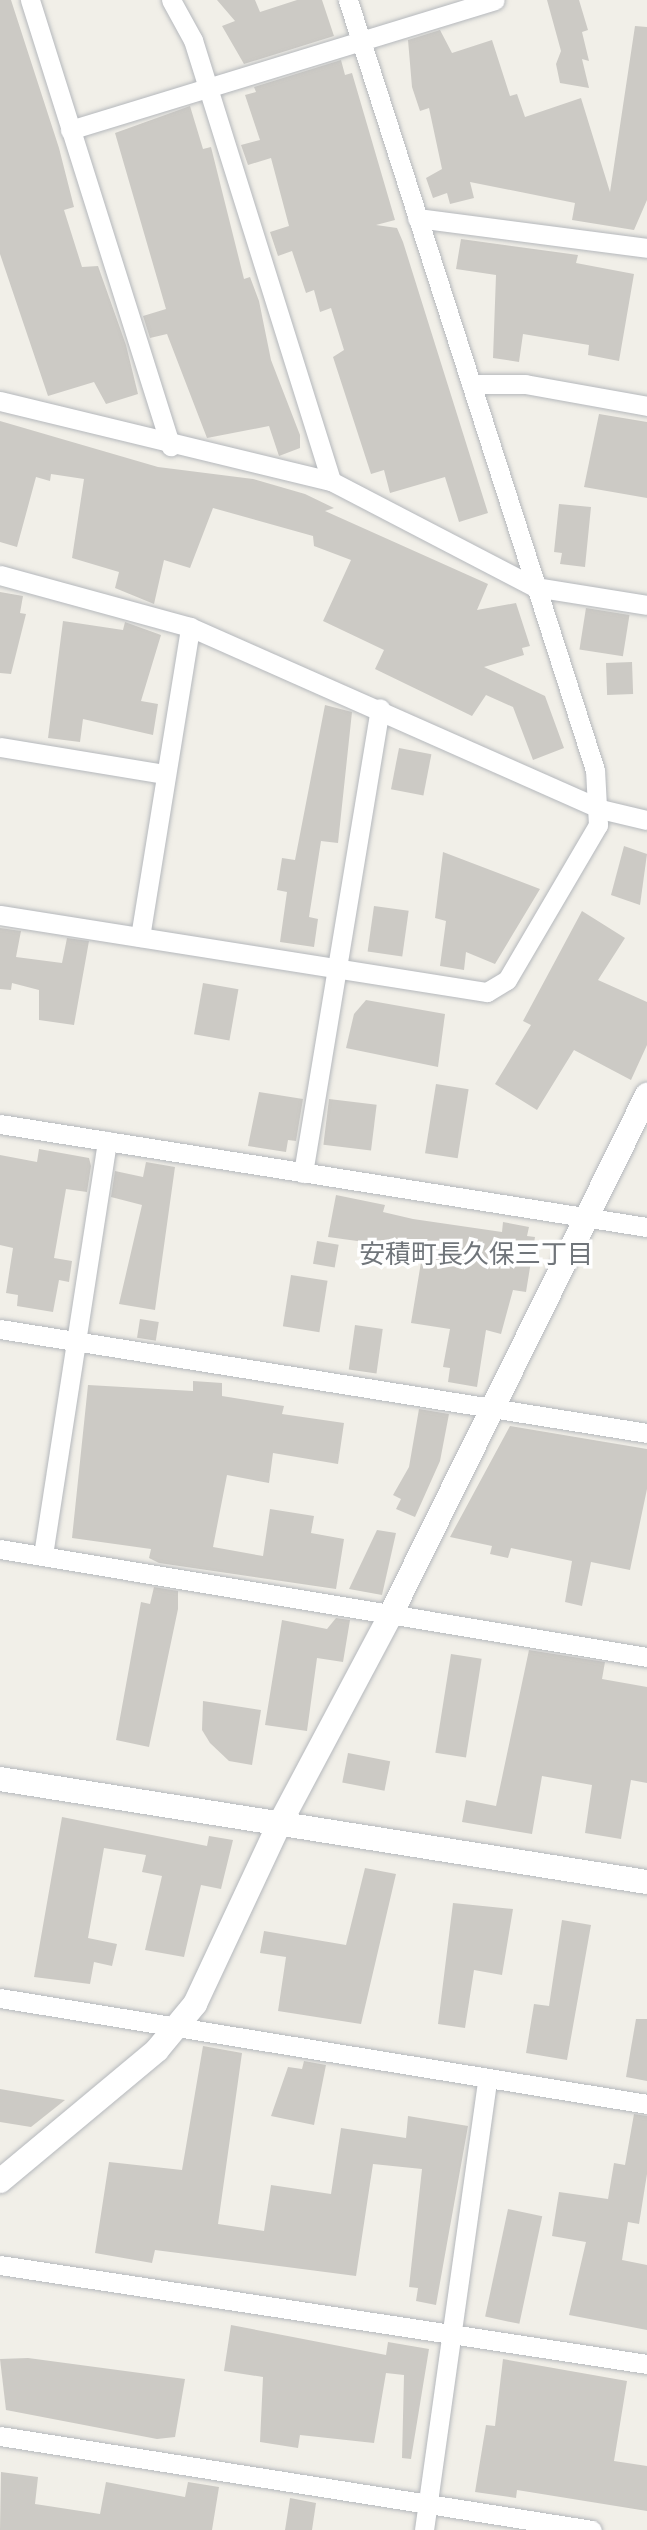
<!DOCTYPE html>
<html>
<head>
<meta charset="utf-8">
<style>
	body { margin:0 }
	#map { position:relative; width:647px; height:2530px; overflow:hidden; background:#f1efe8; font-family:Arial,"Noto Sans JP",sans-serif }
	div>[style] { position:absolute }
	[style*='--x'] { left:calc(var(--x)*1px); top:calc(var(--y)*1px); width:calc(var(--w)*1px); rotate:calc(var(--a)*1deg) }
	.building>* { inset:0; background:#cccac5; transform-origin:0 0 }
	.roads { filter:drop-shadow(0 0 2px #b5b8bc) drop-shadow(0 0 2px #b5b8bc) }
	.minor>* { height:19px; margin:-9.5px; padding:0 9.5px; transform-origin:9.5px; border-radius:9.5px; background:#fff }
	.tertiary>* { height:24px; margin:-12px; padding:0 12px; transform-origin:12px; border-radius:12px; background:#fff }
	span { translate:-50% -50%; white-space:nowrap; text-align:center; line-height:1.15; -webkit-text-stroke:7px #fff; paint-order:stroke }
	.neighbourhood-label { font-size:26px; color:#70757a }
</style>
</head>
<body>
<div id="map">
	<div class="building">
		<div style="clip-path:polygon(0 0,11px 0,59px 148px,74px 207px,64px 210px,82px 267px,98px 266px,126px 345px,138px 394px,106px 404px,94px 382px,48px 396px,0 254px)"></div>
		<div style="clip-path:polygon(217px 0,255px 0,260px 12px,297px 0,322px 0,334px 36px,244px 64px,222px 26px,235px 21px)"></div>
		<div style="clip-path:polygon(547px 0,579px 0,588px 30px,582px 32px,589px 61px,582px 59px,589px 88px,560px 83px,556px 64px,561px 51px)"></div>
		<div style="clip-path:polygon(635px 26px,647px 27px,647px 200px,634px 230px,572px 220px,575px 203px,470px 182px,474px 198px,450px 204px,447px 193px,433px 198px,426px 178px,442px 169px,429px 108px,420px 111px,412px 87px,408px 40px,440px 30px,452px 53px,492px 40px,510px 96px,517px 94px,525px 117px,581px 98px,610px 192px)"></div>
		<div style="clip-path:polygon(341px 60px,345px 75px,352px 73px,395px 220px,376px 225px,397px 228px,403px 242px,488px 513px,459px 522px,445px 477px,390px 493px,384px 470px,371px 474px,333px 357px,344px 350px,331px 308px,320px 312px,314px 290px,306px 293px,292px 251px,278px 256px,270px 232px,289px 226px,271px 158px,248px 165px,241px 145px,260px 140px,245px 95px,256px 92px,254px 87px)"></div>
		<div style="clip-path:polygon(190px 106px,203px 149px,211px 147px,244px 279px,250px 277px,259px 301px,271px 360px,300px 435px,300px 448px,279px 456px,269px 426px,207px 438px,167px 334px,150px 338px,143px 316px,166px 309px,115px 133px)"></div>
		<div style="clip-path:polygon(461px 239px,578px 255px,576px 263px,634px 274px,619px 361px,588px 355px,589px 345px,523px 334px,519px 362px,493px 358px,496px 275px,456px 269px)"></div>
		<div style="clip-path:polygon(599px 414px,647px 422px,647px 498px,584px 487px)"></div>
		<div style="clip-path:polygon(0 421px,158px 467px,253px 479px,305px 494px,334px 508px,325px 511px,488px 584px,477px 610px,516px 603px,530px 646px,522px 648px,524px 655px,484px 667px,545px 696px,564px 748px,533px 760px,513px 707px,486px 695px,472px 716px,375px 669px,384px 650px,323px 621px,351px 560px,314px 546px,313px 536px,213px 508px,190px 568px,164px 560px,154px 604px,115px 588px,119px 572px,72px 558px,84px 479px,51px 474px,50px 481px,36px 477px,17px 547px,0 542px)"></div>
		<div style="clip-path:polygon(559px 504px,591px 507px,585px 567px,560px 564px,562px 553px,554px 552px)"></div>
		<div style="clip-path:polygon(0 592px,23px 596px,20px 613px,26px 614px,11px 674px,0 673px)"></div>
		<div style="left:586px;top:608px;width:44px;height:42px;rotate:9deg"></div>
		<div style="clip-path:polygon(63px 621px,123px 630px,125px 622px,161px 635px,141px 701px,158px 704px,153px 735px,83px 719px,80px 742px,48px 738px)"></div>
		<div style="left:632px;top:662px;width:32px;height:26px;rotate:88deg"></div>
		<div style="clip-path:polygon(325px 705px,352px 712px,338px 843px,321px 841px,309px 917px,318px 919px,314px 947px,280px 942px,287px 892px,277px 890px,282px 858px,295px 860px)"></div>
		<div style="left:399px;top:748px;width:33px;height:42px;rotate:11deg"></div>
		<div style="clip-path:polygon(624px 846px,647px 854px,640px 905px,611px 895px)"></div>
		<div style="clip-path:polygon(443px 852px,540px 889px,495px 964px,466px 952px,464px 970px,440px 966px,446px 921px,435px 918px)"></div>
		<div style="left:374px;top:906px;width:35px;height:46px;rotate:8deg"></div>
		<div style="clip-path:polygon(582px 911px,625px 938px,598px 980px,647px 1002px,647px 1045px,631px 1080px,574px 1050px,537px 1110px,495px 1084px,531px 1025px,523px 1021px)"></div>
		<div style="clip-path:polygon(0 928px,21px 931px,16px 957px,62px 963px,67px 938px,89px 941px,74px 1025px,39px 1020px,39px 990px,12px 983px,11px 990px,0 989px)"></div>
		<div style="left:203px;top:983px;width:36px;height:52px;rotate:10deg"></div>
		<div style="clip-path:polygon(366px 1000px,445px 1014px,438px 1067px,346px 1048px,354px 1014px)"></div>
		<div style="left:436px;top:1084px;width:33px;height:70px;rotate:9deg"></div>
		<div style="clip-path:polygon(259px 1092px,303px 1099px,296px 1141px,288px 1140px,286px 1152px,248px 1146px)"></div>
		<div style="left:329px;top:1099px;width:48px;height:46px;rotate:7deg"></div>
		<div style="clip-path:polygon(39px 1149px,89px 1158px,91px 1166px,87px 1192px,66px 1189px,54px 1258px,72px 1261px,69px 1282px,59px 1280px,53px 1312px,17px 1306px,18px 1295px,6px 1293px,13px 1248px,0 1245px,0 1155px,37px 1162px)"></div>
		<div style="clip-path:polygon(146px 1162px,175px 1167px,155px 1310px,119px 1304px,142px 1205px,111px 1197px,115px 1171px,143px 1177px)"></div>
		<div style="clip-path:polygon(336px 1195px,385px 1205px,383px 1212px,413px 1219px,502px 1232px,503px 1222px,529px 1227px,527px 1236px,535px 1237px,526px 1292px,513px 1290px,501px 1334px,486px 1330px,477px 1387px,448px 1382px,450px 1368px,443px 1367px,450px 1329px,411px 1323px,423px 1250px,328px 1237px)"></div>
		<div style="left:317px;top:1241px;width:22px;height:23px;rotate:10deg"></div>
		<div style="left:291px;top:1275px;width:37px;height:52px;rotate:9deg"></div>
		<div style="left:140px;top:1319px;width:19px;height:19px;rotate:9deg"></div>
		<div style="left:355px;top:1325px;width:28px;height:45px;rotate:8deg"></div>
		<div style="clip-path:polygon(193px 1381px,222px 1383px,222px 1396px,284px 1406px,282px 1414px,344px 1423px,338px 1464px,273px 1453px,269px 1483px,227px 1475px,213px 1547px,263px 1556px,270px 1509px,314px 1516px,311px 1533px,344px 1539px,336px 1589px,159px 1563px,149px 1558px,151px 1549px,72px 1538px,88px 1385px,193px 1391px)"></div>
		<div style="clip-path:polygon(419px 1409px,449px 1414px,440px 1461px,415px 1517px,396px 1509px,401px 1499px,393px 1495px,409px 1467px)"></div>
		<div style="clip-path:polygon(510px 1426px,647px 1449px,647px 1489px,630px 1570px,591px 1562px,582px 1606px,565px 1602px,572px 1561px,511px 1548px,508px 1558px,490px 1554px,492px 1546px,450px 1537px)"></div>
		<div style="clip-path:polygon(377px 1530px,396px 1533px,382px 1595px,349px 1589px)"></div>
		<div style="clip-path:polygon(154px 1587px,178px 1591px,178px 1609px,149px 1747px,116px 1740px,141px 1602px,150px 1604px)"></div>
		<div style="clip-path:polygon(336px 1618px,350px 1620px,343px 1662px,317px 1658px,307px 1731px,265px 1725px,282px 1620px,327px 1629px)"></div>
		<div style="clip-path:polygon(529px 1650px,605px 1662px,602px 1679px,647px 1687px,647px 1783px,631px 1780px,621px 1839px,585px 1833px,592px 1785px,542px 1776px,532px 1834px,462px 1822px,466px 1800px,496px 1806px)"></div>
		<div style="left:451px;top:1654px;width:31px;height:100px;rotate:9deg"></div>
		<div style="clip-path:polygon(203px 1701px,261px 1710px,252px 1765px,229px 1761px,210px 1743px,202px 1730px)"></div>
		<div style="left:348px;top:1753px;width:43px;height:30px;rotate:11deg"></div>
		<div style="clip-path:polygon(62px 1817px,207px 1846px,209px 1836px,233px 1840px,221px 1889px,201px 1885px,184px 1957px,145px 1950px,162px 1876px,142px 1872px,146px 1855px,104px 1848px,88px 1938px,117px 1944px,112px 1966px,94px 1962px,90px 1984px,34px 1977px)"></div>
		<div style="clip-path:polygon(365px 1868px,396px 1874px,361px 2024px,278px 2011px,286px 1957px,260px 1953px,264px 1931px,346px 1945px)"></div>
		<div style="clip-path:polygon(453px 1903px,513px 1909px,502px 1975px,474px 1970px,465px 2028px,438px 2024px)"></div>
		<div style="clip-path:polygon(562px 1920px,591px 1925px,567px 2060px,526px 2053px,534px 2004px,549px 2006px)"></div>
		<div style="clip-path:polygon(636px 2019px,647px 2019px,647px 2081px,626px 2077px)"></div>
		<div style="clip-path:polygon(203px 2046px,242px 2053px,218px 2224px,264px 2231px,271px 2185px,331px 2194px,341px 2128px,406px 2138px,408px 2116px,468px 2126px,436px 2305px,416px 2301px,418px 2288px,409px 2287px,422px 2169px,373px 2164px,356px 2276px,155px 2250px,152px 2263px,95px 2253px,109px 2162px,182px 2170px)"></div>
		<div style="clip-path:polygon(304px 2061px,326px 2065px,314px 2125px,271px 2116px,288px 2067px,302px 2069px)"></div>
		<div style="clip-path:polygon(0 2089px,65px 2100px,31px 2127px,0 2122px)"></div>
		<div style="clip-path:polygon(634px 2114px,647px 2116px,647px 2174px,639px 2224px,628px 2222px,622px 2260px,647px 2265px,647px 2330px,569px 2315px,586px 2242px,552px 2236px,559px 2192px,608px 2199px,614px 2163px,625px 2165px)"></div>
		<div style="left:508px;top:2209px;width:35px;height:110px;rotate:12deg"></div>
		<div style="clip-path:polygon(231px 2325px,386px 2355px,388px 2342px,429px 2349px,411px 2459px,402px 2458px,404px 2375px,386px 2373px,374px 2443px,300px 2435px,298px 2448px,260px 2442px,263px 2377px,224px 2371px)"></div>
		<div style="clip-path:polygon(28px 2358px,185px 2379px,175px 2437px,157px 2439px,6px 2410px,0 2359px)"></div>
		<div style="clip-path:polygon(503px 2359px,627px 2381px,614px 2461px,647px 2466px,647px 2511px,517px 2490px,516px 2498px,475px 2492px,486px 2425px,495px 2426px)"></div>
		<div style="clip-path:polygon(1px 2472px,38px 2477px,35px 2504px,100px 2514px,106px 2482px,185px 2497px,188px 2482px,219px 2487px,212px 2530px,0 2530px)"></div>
		<div style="clip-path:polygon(290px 2498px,316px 2503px,312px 2530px,285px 2530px)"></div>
	</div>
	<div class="roads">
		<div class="minor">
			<div style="--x:30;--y:0;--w:468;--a:72.5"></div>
			<div style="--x:171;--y:0;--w:46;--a:61.2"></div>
			<div style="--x:193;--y:40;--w:462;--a:72.6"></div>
			<div style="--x:70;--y:130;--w:444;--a:-17"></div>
			<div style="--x:417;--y:218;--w:232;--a:7.4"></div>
			<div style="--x:471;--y:384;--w:54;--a:0"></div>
			<div style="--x:525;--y:384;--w:124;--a:10.2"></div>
			<div style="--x:0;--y:401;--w:341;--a:13.6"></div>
			<div style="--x:331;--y:481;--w:230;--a:27.5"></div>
			<div style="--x:535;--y:587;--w:113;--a:9.1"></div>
			<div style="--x:0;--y:575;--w:197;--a:15.3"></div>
			<div style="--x:190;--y:627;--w:449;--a:23.9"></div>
			<div style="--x:600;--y:809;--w:48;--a:13.2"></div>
			<div style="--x:0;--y:747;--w:167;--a:9.3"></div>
			<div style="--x:0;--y:915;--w:493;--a:9"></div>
			<div style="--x:487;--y:992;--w:23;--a:-31"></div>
			<div style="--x:507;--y:980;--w:180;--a:-59.6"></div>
			<div style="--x:598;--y:825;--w:55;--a:-93.1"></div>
			<div style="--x:595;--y:770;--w:809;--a:-107.79"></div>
			<div style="--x:140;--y:937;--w:314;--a:-80.8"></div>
			<div style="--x:0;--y:1124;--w:655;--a:9.05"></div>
			<div style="--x:303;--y:1173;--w:471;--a:-80.6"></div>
			<div style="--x:0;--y:1329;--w:655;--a:9.13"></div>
			<div style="--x:0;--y:1549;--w:656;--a:9.48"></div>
			<div style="--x:43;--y:1555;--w:419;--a:-81.2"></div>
			<div style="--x:0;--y:1998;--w:656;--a:9.3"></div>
			<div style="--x:0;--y:2265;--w:655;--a:8.7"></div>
			<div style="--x:0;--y:2436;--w:599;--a:9.02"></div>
			<div style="--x:424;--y:2530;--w:454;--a:-82"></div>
		</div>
		<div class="tertiary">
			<div style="--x:0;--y:1779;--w:655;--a:9.05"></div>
			<div style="--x:0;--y:2181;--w:204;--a:-39.8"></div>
			<div style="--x:157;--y:2050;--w:60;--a:-50.4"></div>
			<div style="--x:195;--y:2004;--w:198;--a:-64.9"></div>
			<div style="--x:279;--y:1825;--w:239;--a:-62"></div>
			<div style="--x:391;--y:1614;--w:579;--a:-63.74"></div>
		</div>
	</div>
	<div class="neighbourhood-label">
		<span style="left:476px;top:1255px">安積町長久保三丁目</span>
	</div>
</div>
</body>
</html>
